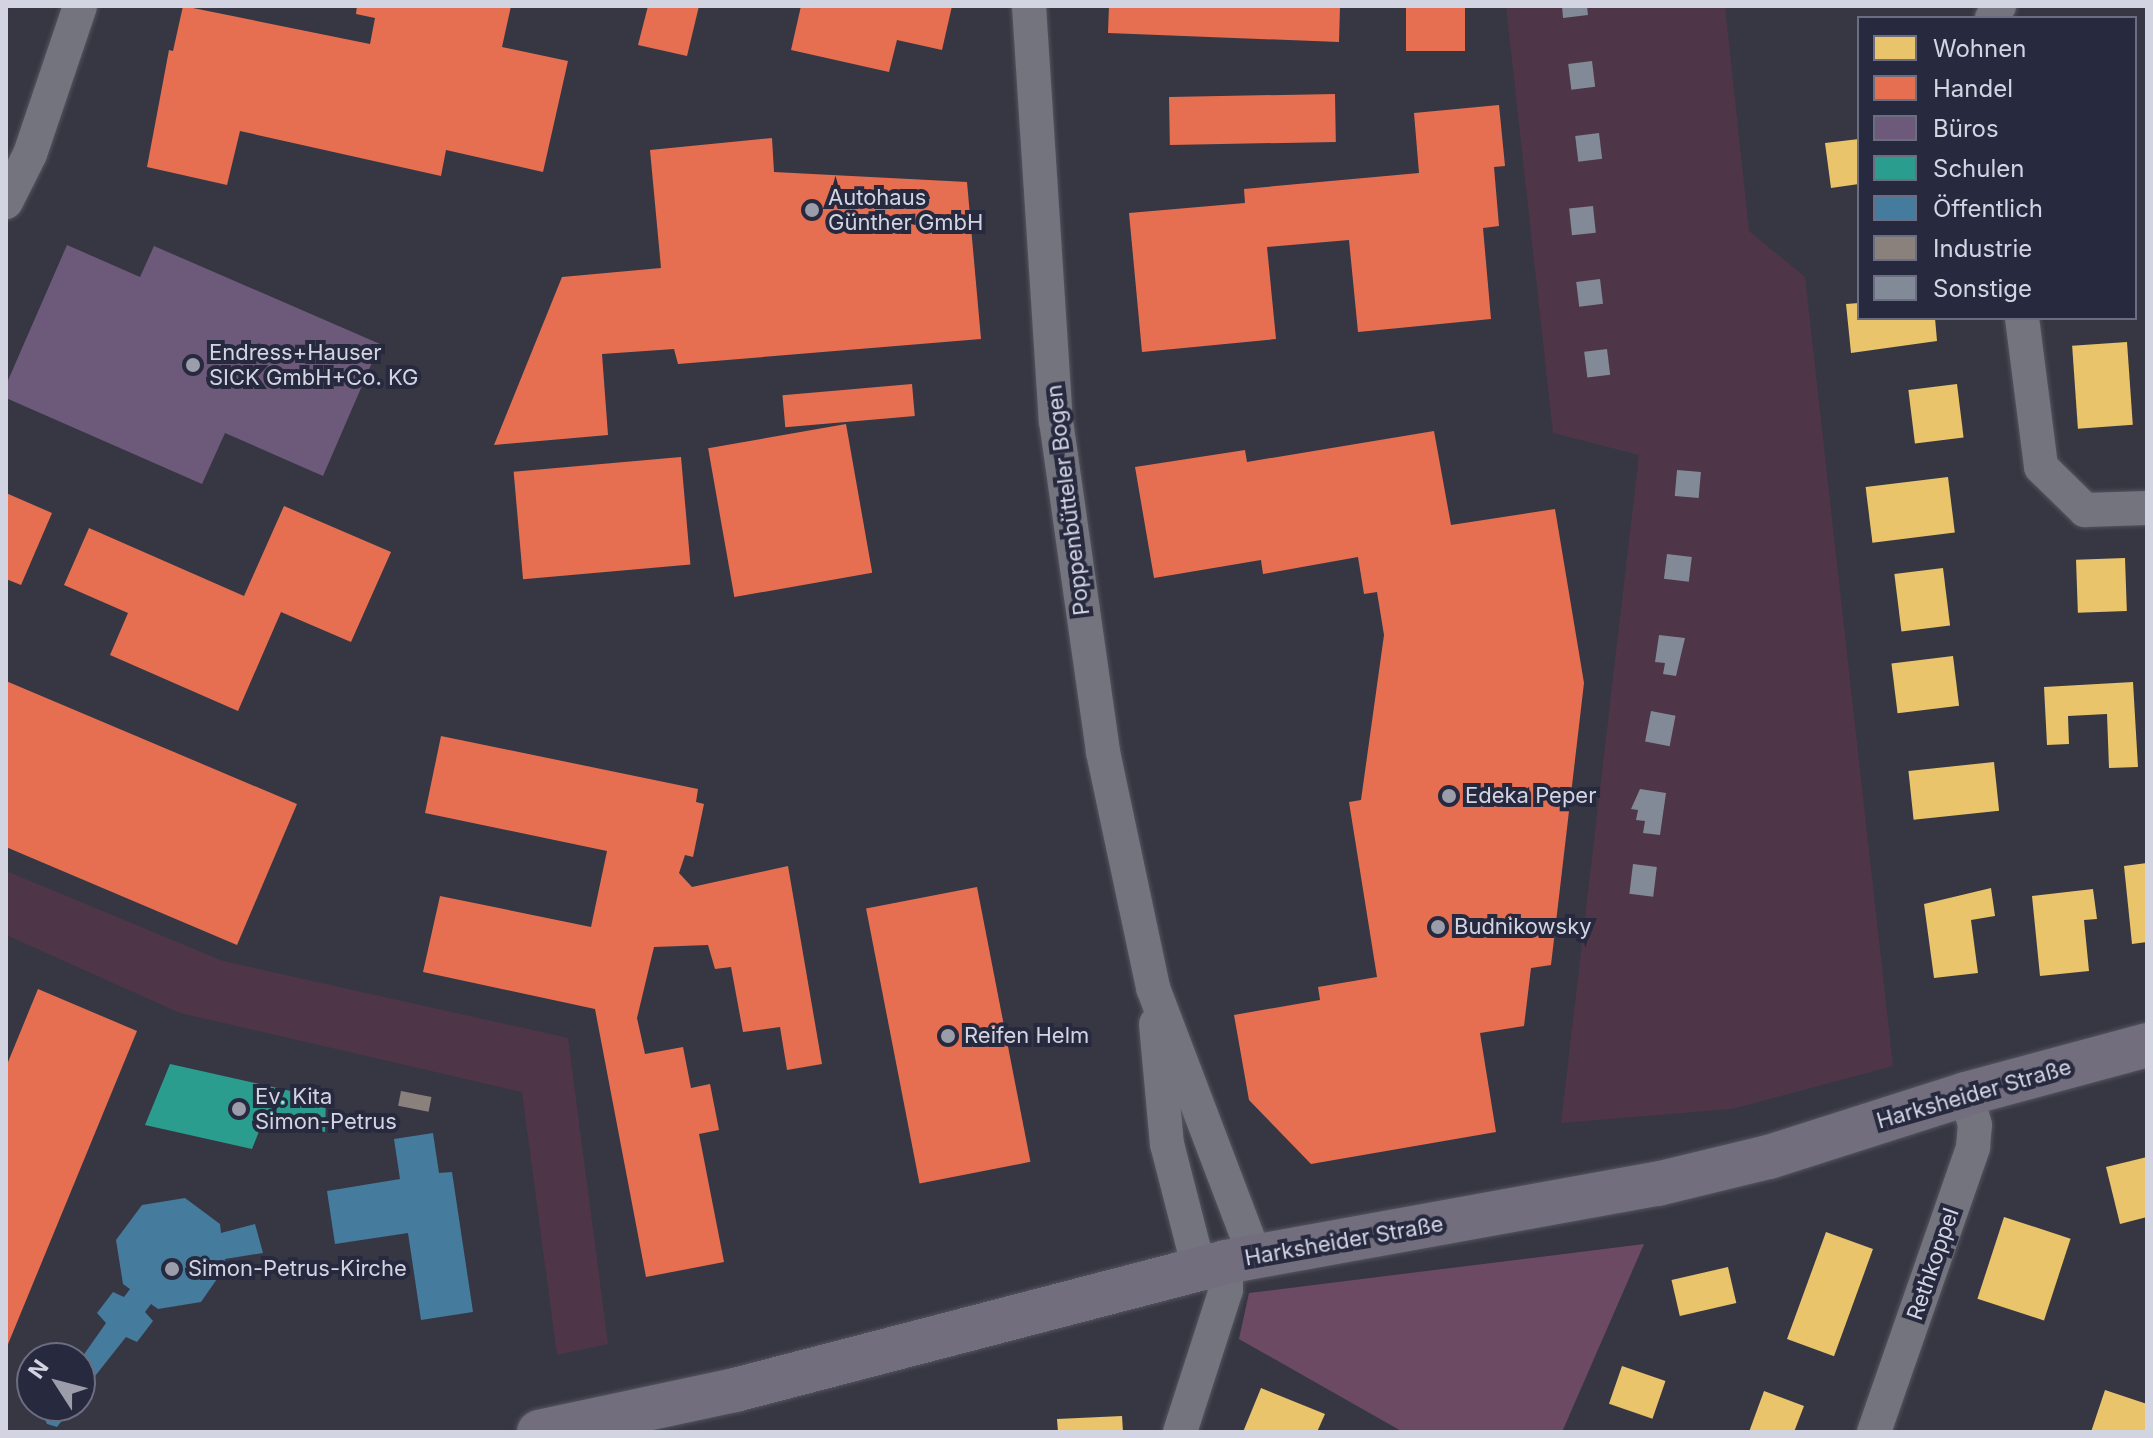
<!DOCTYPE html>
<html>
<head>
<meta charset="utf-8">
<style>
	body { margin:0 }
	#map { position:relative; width:2153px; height:1438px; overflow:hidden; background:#373743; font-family:Inter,sans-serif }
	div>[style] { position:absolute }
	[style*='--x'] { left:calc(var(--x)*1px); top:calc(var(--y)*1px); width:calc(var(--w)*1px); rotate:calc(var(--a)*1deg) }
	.green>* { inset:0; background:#4e3547 }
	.forest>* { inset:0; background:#6d4a64 }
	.homes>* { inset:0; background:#e9c46a; transform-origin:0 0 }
	.shops>* { inset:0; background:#e76f51; transform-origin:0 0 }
	.offices>* { inset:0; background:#6d597a }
	.schools>* { inset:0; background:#2a9d8f }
	.public>* { inset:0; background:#457b9d }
	.industry>* { inset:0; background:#8a817c; transform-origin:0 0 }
	.building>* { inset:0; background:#828a97; transform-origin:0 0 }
	.roads { filter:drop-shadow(0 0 2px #52545e) drop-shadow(0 0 2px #52545e) }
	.minor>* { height:34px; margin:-17px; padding:0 17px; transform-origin:17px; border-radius:17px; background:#73747e }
	.major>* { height:44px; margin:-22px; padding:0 22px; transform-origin:22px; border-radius:22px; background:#726e7d }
	.dots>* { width:22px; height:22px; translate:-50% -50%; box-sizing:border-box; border:4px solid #27293f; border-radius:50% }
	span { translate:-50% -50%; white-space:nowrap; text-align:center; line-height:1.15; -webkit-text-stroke:8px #27293f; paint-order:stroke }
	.poi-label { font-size:22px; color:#d2d4e2 }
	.left { translate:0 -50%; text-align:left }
	.street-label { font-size:22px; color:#d2d4e2 }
	.frame { position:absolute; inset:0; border:8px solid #d2d4e2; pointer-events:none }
	.legend { position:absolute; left:1857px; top:16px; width:280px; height:304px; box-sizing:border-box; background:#27293f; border:2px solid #6b6d80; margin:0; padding:10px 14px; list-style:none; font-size:24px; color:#d2d4e2 }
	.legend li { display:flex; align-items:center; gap:16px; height:40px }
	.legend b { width:40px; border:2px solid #6b6d80 }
	.north { position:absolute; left:16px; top:1342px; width:80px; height:80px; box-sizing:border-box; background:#27293f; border:2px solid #6b6d80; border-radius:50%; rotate:306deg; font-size:22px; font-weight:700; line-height:32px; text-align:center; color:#d2d4e2 }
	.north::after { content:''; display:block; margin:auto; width:28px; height:36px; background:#9c9daa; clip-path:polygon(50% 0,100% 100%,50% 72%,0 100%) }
</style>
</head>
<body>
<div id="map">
	<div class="green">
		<div style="clip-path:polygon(1506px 6px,1725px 6px,1749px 231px,1805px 277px,1893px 1066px,1732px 1109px,1561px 1123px,1639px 455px,1553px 433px)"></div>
		<div style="clip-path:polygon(6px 871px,223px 961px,568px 1038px,608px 1344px,557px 1355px,522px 1092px,180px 1013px,6px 935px)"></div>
	</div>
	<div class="forest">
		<div style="clip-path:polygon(1644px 1244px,1562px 1432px,1403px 1432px,1239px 1339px,1249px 1293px)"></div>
	</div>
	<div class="homes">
		<div style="clip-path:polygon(1859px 139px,1859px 184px,1831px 188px,1825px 143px)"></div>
		<div style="clip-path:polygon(1859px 303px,1859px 318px,1935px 318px,1937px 341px,1851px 353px,1846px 304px)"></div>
		<div style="left:2127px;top:342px;width:83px;height:55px;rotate:86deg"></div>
		<div style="left:1957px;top:384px;width:54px;height:49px;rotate:83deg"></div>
		<div style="left:1948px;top:477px;width:56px;height:83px;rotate:83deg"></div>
		<div style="left:2125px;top:558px;width:53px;height:49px;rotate:88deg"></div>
		<div style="left:1943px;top:568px;width:58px;height:49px;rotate:83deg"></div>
		<div style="left:1953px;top:656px;width:50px;height:62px;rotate:83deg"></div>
		<div style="clip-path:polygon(2133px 682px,2138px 767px,2109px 768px,2107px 714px,2068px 716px,2069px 744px,2047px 745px,2044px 687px)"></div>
		<div style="left:1994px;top:762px;width:49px;height:86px;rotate:84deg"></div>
		<div style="clip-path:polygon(2147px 863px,2147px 942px,2132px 944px,2124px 866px)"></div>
		<div style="clip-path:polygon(1991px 888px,1995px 916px,1971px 920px,1978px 973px,1934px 978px,1924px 904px)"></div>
		<div style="clip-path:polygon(2093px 889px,2097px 919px,2084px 920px,2089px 971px,2040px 976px,2032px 896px)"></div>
		<div style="clip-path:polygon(2147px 1157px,2147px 1217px,2120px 1224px,2106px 1167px)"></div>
		<div style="left:2004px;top:1217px;width:70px;height:86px;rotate:18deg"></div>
		<div style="left:1826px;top:1232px;width:50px;height:114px;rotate:20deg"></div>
		<div style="left:1728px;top:1267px;width:37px;height:58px;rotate:77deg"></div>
		<div style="left:1622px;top:1366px;width:46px;height:40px;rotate:19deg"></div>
		<div style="clip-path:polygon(1261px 1388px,1325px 1414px,1317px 1432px,1243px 1432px)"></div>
		<div style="clip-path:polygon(2105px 1390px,2147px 1404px,2147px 1432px,2091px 1432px)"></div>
		<div style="clip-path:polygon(1764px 1391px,1804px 1406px,1794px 1432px,1749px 1432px)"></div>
		<div style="clip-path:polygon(1122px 1416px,1123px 1432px,1058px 1432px,1057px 1419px)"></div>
	</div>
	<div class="shops">
		<div style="clip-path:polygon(183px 6px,370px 44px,375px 18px,356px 14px,357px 6px,511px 6px,502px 47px,568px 61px,543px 172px,446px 150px,441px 176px,240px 131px,227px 185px,147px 167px,169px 50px,173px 51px)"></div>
		<div style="clip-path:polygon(648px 6px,699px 6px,687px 56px,638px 45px)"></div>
		<div style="clip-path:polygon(801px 6px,952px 6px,942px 50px,897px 40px,889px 72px,791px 50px)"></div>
		<div style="clip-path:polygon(1109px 6px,1340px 6px,1339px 42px,1108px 33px)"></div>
		<div style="left:1406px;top:6px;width:59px;height:45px"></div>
		<div style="left:1335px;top:94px;width:48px;height:166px;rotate:89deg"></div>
		<div style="clip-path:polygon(1499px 105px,1505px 166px,1494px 167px,1499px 226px,1483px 228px,1491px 319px,1358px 332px,1349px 240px,1267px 247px,1276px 339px,1142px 352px,1129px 213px,1245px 203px,1244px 189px,1419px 173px,1414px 113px)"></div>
		<div style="clip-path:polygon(772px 138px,774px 172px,967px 182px,981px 339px,678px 364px,674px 349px,602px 354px,608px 435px,494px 445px,562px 277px,661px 268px,650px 150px)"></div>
		<div style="left:912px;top:384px;width:32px;height:130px;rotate:85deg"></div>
		<div style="left:846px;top:424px;width:151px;height:140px;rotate:80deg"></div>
		<div style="clip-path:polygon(1434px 431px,1451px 525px,1555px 509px,1584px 683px,1551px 965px,1531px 968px,1524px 1026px,1480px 1033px,1496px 1132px,1311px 1164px,1249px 1100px,1234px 1015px,1320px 1000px,1318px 987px,1377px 977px,1349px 802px,1361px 800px,1384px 635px,1377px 592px,1364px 594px,1358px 557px,1263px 574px,1261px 560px,1154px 578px,1135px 467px,1245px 450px,1247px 462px)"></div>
		<div style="left:681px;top:457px;width:108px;height:168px;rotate:85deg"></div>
		<div style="clip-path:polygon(6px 493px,52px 513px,21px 585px,6px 579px)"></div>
		<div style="clip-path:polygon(284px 506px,391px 552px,351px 642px,281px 612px,238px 711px,110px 655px,128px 613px,64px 585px,89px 528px,244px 596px)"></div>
		<div style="clip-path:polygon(6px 681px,297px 804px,237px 945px,6px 847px)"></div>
		<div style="clip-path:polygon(441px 736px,698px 789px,696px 802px,704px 804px,693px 857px,685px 855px,679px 873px,692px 887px,788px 866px,822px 1064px,787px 1070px,780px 1027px,743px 1032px,731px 967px,715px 969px,708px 945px,654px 947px,637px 1018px,645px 1054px,683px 1047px,691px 1088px,710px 1084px,719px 1130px,699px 1134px,724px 1262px,646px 1277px,595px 1009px,423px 972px,440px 896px,591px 927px,607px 851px,425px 813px)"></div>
		<div style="left:977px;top:887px;width:280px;height:113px;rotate:79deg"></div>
		<div style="clip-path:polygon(38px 989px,137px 1031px,6px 1349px,6px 1067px)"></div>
	</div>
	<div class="offices">
		<div style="clip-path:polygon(67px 245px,140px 277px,154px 246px,380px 344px,323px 476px,225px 433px,202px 484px,6px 398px,6px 385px)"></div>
	</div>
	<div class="schools">
		<div style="clip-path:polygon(170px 1064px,326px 1099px,325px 1132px,264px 1119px,252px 1149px,145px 1125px)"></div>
	</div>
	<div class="public">
		<div style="clip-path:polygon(433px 1133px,439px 1173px,452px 1172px,473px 1312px,421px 1320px,408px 1233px,335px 1244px,327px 1191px,400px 1179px,394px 1139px)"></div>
		<div style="clip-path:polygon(185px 1198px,220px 1224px,221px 1233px,255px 1224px,263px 1253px,225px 1259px,226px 1266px,201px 1302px,158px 1309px,151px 1304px,145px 1312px,153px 1321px,137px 1342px,126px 1337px,80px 1395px,80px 1360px,106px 1323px,97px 1313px,113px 1292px,124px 1297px,130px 1289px,123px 1284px,116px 1240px,142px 1205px)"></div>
		<div style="clip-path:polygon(47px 1406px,71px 1406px,65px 1415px,71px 1418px,64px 1418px,57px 1427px,47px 1424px,42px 1413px)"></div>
	</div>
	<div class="industry">
		<div style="left:401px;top:1091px;width:31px;height:15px;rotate:11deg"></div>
	</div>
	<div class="building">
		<div style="clip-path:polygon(1562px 6px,1587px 6px,1588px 15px,1563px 18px)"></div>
		<div style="left:1592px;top:61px;width:26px;height:24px;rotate:83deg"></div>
		<div style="left:1599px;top:133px;width:26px;height:24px;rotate:83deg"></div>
		<div style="left:1593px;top:206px;width:27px;height:24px;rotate:84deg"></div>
		<div style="left:1600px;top:279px;width:25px;height:24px;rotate:83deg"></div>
		<div style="left:1607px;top:349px;width:26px;height:23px;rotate:83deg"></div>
		<div style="left:1677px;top:470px;width:24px;height:26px;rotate:5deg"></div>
		<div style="left:1667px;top:554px;width:25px;height:25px;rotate:7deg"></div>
		<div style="clip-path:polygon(1659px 635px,1685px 638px,1676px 676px,1663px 674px,1665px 663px,1655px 662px)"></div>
		<div style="left:1651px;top:711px;width:25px;height:31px;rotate:11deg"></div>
		<div style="clip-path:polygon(1640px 789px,1666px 793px,1660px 835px,1643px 833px,1645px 821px,1636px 820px,1638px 810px,1631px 809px)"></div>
		<div style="left:1633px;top:864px;width:24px;height:30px;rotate:7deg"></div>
	</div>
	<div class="roads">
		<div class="minor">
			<div style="--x:1029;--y:6;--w:416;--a:86.3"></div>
			<div style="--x:1056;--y:421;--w:334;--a:81.9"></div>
			<div style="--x:1103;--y:752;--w:241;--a:78"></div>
			<div style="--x:1153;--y:988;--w:287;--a:69.2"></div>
			<div style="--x:1992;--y:18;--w:14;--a:-60"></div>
			<div style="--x:6;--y:202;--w:54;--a:-63.4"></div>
			<div style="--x:30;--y:154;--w:156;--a:-71.3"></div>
			<div style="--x:2022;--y:318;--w:150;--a:82.7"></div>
			<div style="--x:2041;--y:467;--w:62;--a:44.3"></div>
			<div style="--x:2085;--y:510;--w:62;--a:-1.8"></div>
			<div style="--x:1156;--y:1024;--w:121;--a:84.8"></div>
			<div style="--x:1167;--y:1144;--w:129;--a:75.6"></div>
			<div style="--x:1180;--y:1432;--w:149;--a:-72.1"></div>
			<div style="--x:1226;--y:1290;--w:28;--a:-90"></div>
			<div style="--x:1874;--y:1432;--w:302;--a:-70.8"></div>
			<div style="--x:1973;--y:1147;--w:22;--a:-85"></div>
			<div style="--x:1975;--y:1125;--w:32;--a:-106"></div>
		</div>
		<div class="major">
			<div style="--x:539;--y:1432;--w:200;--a:-12.1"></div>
			<div style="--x:735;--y:1390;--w:507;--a:-14.61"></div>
			<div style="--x:1226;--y:1262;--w:438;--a:-10.3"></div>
			<div style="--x:1657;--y:1184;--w:115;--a:-13.6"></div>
			<div style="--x:1769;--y:1157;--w:207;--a:-17.7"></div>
			<div style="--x:1966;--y:1094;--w:188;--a:-15.1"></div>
		</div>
	</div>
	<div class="dots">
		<div style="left:812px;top:210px;background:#9c9daa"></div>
		<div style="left:193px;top:365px;background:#9c9daa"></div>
		<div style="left:1449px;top:796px;background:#9c9daa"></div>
		<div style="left:1438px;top:927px;background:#9c9daa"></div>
		<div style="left:948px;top:1036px;background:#9c9daa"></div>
		<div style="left:239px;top:1109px;background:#9c9daa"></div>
		<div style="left:172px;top:1269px;background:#9c9daa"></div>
	</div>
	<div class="poi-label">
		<span class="left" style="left:828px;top:210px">Autohaus<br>Günther GmbH</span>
		<span class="left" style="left:209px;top:365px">Endress+Hauser<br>SICK GmbH+Co. KG</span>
		<span class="left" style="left:1465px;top:796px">Edeka Peper</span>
		<span class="left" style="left:1454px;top:927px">Budnikowsky</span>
		<span class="left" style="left:964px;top:1036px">Reifen Helm</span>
		<span class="left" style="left:255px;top:1109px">Ev. Kita<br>Simon-Petrus</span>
		<span class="left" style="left:188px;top:1269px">Simon-Petrus-Kirche</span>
	</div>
	<div class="street-label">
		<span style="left:1068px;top:500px;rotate:-97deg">Poppenbütteler Bogen</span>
		<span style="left:1974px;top:1094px;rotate:-16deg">Harksheider Straße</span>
		<span style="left:1344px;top:1241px;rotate:-10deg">Harksheider Straße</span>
		<span style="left:1933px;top:1264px;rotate:-71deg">Rethkoppel</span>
	</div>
	<div class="frame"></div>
	<ul class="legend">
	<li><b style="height:22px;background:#e9c46a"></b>Wohnen</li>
	<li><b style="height:22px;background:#e76f51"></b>Handel</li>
	<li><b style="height:22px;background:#6d597a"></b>Büros</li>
	<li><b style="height:22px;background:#2a9d8f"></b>Schulen</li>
	<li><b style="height:22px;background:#457b9d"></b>Öffentlich</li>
	<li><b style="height:22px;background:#8a817c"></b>Industrie</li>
	<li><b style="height:22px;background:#828a97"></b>Sonstige</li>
	</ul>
	<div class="north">N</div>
</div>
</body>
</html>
